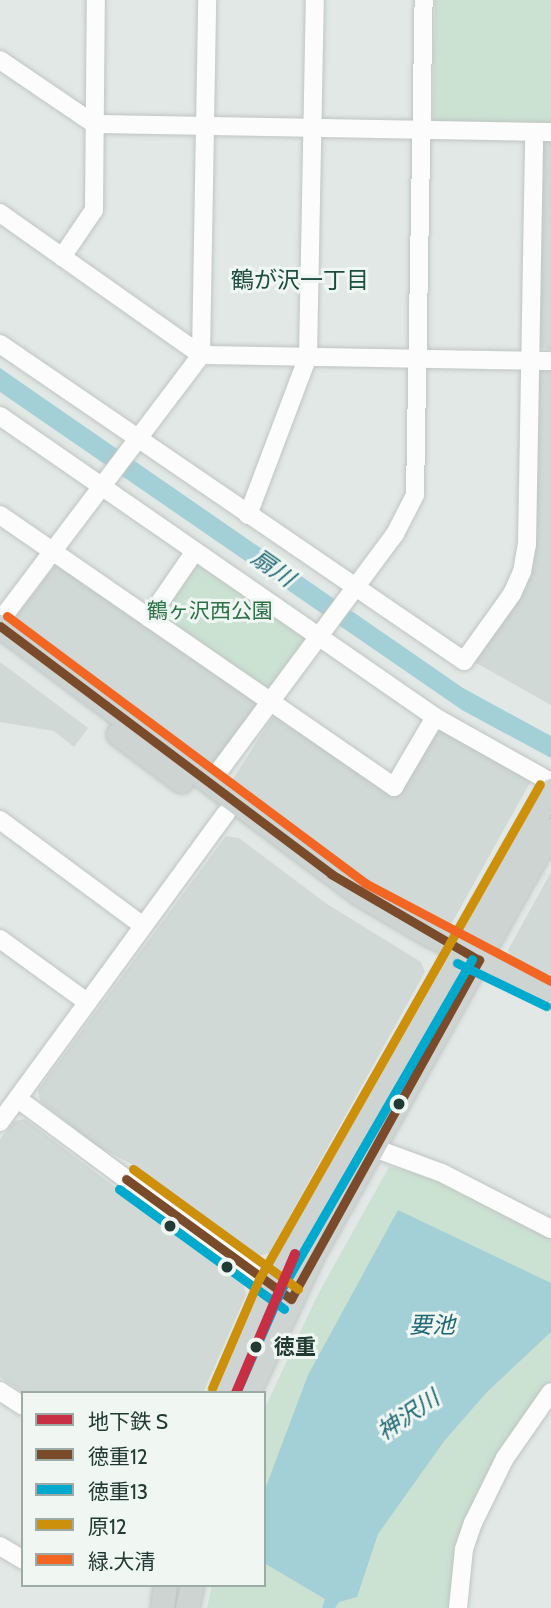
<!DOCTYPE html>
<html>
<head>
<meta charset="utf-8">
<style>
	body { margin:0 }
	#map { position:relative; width:551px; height:1608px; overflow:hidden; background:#e2e8e5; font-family:Cabin,"Noto Sans JP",sans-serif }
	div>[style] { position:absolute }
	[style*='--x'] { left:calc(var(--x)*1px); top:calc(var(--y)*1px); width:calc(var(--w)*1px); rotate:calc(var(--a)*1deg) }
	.built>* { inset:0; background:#d0d9d5 }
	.green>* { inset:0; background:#cbe1d2 }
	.water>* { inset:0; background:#a3cfd6 }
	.roads { filter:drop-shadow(0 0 2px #bfc5c2) drop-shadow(0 0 2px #bfc5c2) }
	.minor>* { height:18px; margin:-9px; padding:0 9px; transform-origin:9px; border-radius:9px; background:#fbfcfb }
	.major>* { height:23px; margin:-11.5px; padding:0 11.5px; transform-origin:11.5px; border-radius:11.5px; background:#cdd4d2 }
	.bus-1>* { height:9px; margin:-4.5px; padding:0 4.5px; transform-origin:4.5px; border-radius:4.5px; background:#7a4b2a }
	.bus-2>* { height:9px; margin:-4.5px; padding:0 4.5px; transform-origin:4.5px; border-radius:4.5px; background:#00a9ce }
	.bus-3>* { height:9px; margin:-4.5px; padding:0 4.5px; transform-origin:4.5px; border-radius:4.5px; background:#cc900a }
	.bus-4>* { height:9px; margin:-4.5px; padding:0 4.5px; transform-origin:4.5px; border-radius:4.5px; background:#f26522 }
	.metro-1>* { height:10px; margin:-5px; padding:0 5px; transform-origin:5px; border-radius:5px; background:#c92f44 }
	.dots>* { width:19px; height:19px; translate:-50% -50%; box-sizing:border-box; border:4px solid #f0f7f3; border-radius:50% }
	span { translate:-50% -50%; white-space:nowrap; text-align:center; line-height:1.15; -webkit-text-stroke:6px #f0f7f3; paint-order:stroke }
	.park-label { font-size:21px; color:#2c7046 }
	.stop-label { font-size:21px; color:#213a33; font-weight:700 }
	.left { translate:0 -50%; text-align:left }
	.neighbourhood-label { font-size:23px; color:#1d4c40 }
	.water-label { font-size:23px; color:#1d6674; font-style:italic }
	.legend { position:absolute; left:21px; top:1391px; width:245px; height:196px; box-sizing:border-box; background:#f0f7f3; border:2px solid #9daba6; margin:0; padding:9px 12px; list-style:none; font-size:21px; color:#213a33 }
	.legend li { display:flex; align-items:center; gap:14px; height:35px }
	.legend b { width:35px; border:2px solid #9daba6 }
</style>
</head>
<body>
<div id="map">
	<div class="built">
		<div style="clip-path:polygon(544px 139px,551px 139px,551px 350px,536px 346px,540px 143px)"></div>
		<div style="clip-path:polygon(545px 368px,551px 368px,551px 705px,471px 660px,516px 595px,535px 376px)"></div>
		<div style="clip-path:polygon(61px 565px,257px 699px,259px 708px,216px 765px,208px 766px,17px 622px,16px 616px,54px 567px)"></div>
		<div style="clip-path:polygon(0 662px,88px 728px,74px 747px,54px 731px,0 722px)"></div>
		<div style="clip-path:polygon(279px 717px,395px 797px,434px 730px,440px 729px,532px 779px,452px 923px,441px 926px,397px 901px,231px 782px,272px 718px)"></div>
		<div style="clip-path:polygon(226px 836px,239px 838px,327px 904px,421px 962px,425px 972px,269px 1253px,256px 1257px,137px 1167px,95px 1145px,40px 1101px,38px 1090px)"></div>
		<div style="clip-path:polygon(551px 872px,551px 979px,512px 960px,508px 950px)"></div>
		<div style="clip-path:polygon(25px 1119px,243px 1284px,246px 1295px,203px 1393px,24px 1393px,0 1377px,0 1139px,15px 1121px)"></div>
	</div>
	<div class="green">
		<div style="clip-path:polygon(435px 0,551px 0,551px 126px,438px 124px,433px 118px)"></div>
		<div style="clip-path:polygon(200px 562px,305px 636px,305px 642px,271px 690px,264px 691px,160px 619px,159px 612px,193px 563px)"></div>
		<div style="clip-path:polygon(389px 1167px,429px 1175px,551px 1235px,551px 1382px,523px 1416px,477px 1499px,452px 1608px,207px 1608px,212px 1585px,264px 1585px,264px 1410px,317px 1296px)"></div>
	</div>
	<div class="water">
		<div style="clip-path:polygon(0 368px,463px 688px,551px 736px,551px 758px,462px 710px,0 392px)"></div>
		<div style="clip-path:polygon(398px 1210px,551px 1283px,551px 1332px,487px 1392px,445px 1440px,378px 1534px,357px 1597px,339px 1602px,335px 1608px,322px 1608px,325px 1599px,264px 1563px,264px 1492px,308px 1375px)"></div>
	</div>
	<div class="roads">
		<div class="minor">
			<div style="--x:0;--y:60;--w:114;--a:34.2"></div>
			<div style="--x:94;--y:124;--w:457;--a:1"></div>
			<div style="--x:0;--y:213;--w:246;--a:35.2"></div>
			<div style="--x:62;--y:257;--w:57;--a:-55.8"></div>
			<div style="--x:94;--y:210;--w:210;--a:-89.5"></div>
			<div style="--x:0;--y:344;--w:562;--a:34.34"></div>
			<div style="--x:464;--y:661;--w:82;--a:-54.4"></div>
			<div style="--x:512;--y:594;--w:24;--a:-66"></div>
			<div style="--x:522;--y:572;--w:27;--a:-80"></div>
			<div style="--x:527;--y:545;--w:413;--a:-89"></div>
			<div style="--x:201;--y:355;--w:355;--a:-89"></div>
			<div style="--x:0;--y:416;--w:529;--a:34.68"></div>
			<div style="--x:435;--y:717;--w:133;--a:29.3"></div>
			<div style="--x:0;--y:515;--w:479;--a:34.6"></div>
			<div style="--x:394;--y:787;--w:81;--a:-59.6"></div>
			<div style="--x:248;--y:515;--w:170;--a:-69.3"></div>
			<div style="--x:308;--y:356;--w:356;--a:-88.9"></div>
			<div style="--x:149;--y:618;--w:81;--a:-55.5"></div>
			<div style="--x:0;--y:621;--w:333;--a:-52.9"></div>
			<div style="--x:201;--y:355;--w:350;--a:1"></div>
			<div style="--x:210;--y:783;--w:310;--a:-53.4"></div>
			<div style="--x:395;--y:534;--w:44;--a:-62.9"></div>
			<div style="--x:415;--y:495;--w:495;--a:-89"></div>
			<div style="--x:0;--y:820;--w:178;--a:36.5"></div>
			<div style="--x:0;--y:939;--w:107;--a:35.9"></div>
			<div style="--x:18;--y:1099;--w:325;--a:36.5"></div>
			<div style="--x:0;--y:1122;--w:383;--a:-53.8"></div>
			<div style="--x:374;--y:1148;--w:72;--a:20.2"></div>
			<div style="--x:442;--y:1173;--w:123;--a:27.2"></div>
			<div style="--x:0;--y:1391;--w:27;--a:33"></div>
			<div style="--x:0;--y:1546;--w:27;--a:31"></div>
			<div style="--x:458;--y:1608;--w:59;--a:-84.2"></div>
			<div style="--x:464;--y:1549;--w:28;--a:-71"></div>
			<div style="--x:473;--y:1523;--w:72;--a:-63.8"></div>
			<div style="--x:505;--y:1458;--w:80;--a:-55.1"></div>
		</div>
		<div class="major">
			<div style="--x:0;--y:626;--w:447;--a:36.7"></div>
			<div style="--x:358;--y:893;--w:81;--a:30.4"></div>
			<div style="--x:428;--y:934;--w:137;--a:26.4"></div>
			<div style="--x:118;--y:734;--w:79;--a:36.7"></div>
			<div style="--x:223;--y:1393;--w:118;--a:-66.5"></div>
			<div style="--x:270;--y:1285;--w:569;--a:-60.42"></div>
			<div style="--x:248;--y:1393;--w:153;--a:-64.9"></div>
			<div style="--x:313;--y:1254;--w:486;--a:-60.7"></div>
			<div style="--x:162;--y:1608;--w:23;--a:-83"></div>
			<div style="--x:187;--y:1608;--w:24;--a:-78"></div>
		</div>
	</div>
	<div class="bus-1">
		<div style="--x:0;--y:626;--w:414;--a:36.8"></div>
		<div style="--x:331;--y:874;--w:171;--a:30.2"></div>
		<div style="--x:126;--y:1179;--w:204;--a:36"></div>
		<div style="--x:291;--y:1299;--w:388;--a:-61"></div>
	</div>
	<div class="bus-2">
		<div style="--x:457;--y:963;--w:99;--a:25.8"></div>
		<div style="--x:119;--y:1189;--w:204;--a:36"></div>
		<div style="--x:236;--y:1393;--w:112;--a:-66.4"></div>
		<div style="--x:281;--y:1290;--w:382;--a:-60"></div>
	</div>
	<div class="bus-3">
		<div style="--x:133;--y:1169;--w:204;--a:36"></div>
		<div style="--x:212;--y:1388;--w:119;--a:-66.7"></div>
		<div style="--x:259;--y:1279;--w:569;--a:-60.42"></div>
	</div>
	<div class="bus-4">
		<div style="--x:7;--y:616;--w:447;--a:36.7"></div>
		<div style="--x:365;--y:883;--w:210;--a:27.8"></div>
	</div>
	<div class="metro-1">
		<div style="--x:236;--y:1393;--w:151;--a:-67"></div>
	</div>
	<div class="dots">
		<div style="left:399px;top:1104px;background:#213a33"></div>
		<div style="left:170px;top:1226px;background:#213a33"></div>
		<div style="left:227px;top:1267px;background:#213a33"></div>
		<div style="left:256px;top:1347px;background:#213a33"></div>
	</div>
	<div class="park-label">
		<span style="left:210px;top:611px">鶴ヶ沢西公園</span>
	</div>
	<div class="stop-label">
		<span class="left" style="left:274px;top:1347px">徳重</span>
	</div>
	<div class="neighbourhood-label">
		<span style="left:300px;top:280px">鶴が沢一丁目</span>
	</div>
	<div class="water-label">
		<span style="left:273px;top:568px;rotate:35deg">扇川</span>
		<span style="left:432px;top:1325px">要池</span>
		<span style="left:408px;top:1415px;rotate:-34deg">神沢川</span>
	</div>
	<ul class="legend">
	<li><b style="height:9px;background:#c92f44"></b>地下鉄 S</li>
	<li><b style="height:9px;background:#7a4b2a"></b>徳重12</li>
	<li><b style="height:9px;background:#00a9ce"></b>徳重13</li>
	<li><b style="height:9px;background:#cc900a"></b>原12</li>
	<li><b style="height:9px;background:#f26522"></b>緑.大清</li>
	</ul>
</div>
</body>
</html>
